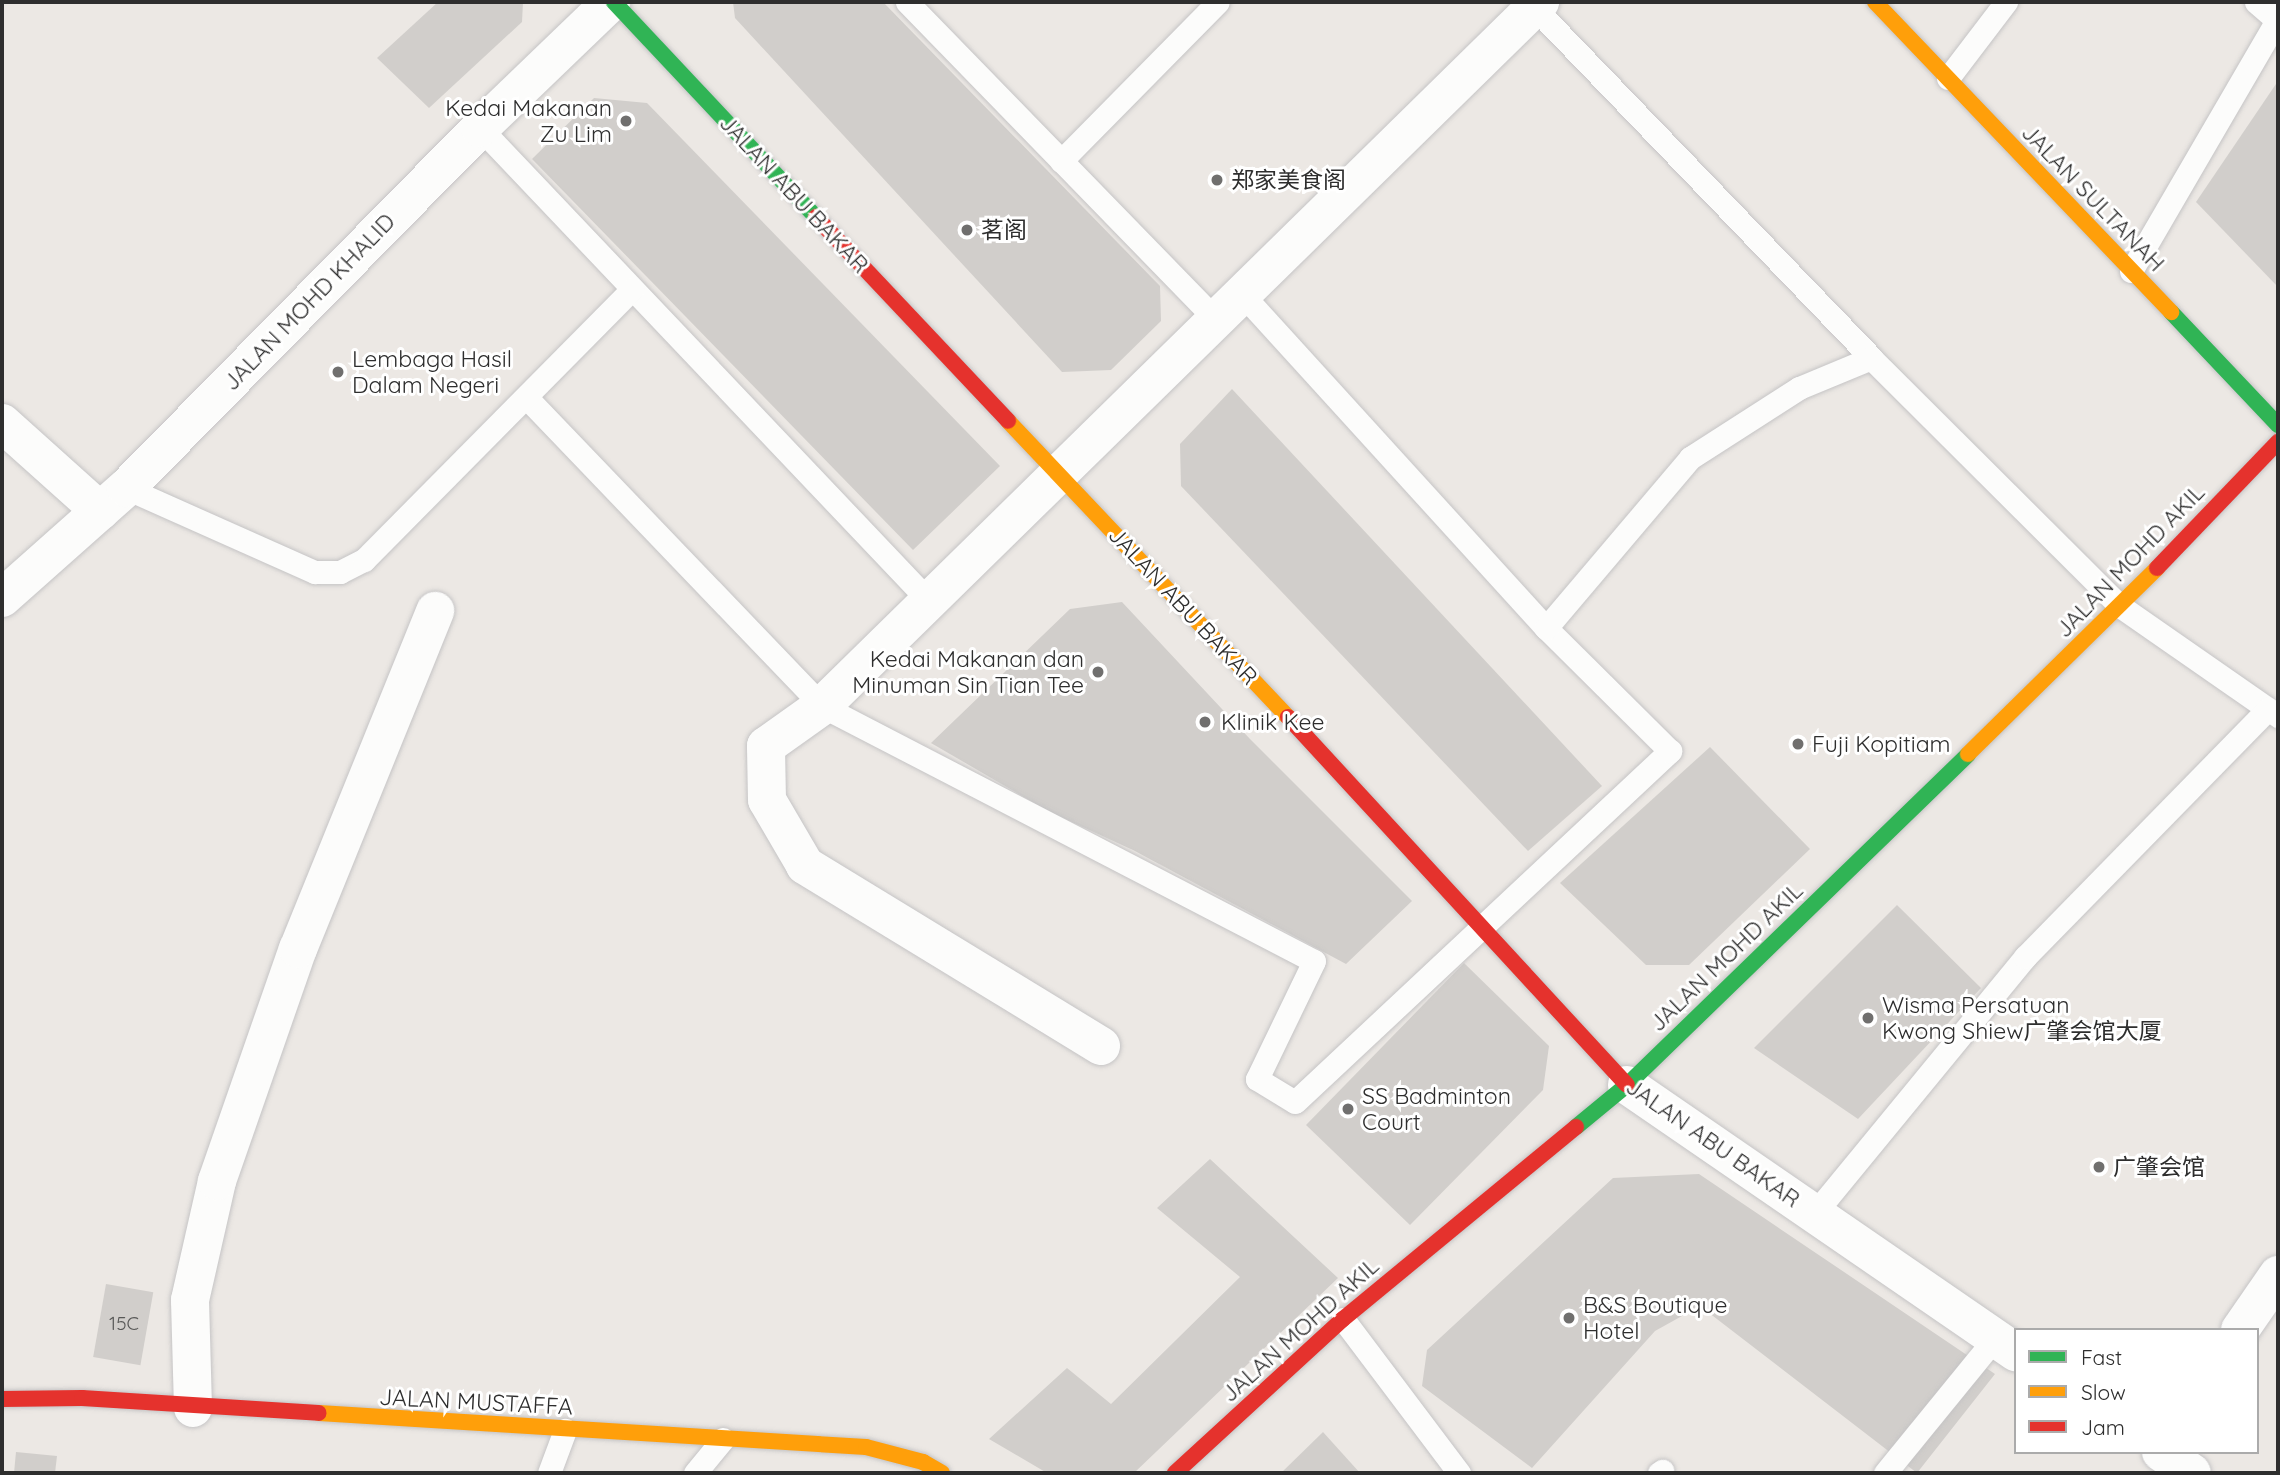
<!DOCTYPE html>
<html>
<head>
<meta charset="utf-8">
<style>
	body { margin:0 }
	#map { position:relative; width:2280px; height:1475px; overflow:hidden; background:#ece8e4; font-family:Quicksand,"Noto Sans SC",sans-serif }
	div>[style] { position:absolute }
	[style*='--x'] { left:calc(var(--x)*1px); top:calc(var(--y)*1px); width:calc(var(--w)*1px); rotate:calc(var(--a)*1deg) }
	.building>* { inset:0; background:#d1cecb; transform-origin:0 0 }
	.roads { filter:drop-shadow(0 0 2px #c5c4c5) drop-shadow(0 0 2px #c5c4c5) }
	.lane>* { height:23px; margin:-11.5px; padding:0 11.5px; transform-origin:11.5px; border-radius:11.5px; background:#fcfcfb }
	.street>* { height:38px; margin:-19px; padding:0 19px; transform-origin:19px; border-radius:19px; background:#fcfcfb }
	.fast>* { height:16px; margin:-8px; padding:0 8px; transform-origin:8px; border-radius:8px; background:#30b455 }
	.slow>* { height:16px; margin:-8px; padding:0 8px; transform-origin:8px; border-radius:8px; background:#ff9f0a }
	.jam>* { height:16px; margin:-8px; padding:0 8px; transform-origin:8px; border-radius:8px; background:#e5322d }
	.dots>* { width:19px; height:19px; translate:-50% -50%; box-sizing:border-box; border:4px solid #fff; border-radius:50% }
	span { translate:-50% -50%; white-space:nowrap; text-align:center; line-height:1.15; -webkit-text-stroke:6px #fff; paint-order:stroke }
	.number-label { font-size:19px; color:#585857 }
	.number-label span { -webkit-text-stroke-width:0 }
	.poi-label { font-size:23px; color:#2e2e2e }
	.right { translate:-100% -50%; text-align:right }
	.left { translate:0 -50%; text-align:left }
	.street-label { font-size:23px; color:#2e2e2e }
	.frame { position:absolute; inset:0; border:4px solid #2e2e2e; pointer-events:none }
	.legend { position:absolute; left:2014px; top:1328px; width:245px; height:126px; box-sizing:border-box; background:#fff; border:2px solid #ababab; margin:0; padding:9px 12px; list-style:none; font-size:21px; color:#2e2e2e }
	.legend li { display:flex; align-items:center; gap:14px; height:35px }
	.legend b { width:35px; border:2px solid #ababab }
</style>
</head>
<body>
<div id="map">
	<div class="building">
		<div style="clip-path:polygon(438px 2px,523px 2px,522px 22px,429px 108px,377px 58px)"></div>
		<div style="clip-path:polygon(733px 2px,883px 2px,1160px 286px,1161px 321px,1111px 370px,1062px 372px,735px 18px)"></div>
		<div style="clip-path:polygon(2278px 81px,2278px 287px,2196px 202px)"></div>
		<div style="clip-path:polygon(594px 98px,647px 103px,1000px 466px,913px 550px,532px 159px)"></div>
		<div style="clip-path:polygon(1232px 389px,1602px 786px,1528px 851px,1181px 486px,1180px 444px)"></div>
		<div style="clip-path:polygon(1122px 602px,1250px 739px,1412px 901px,1346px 964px,1133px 850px,1048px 811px,931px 743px,1070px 609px)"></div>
		<div style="clip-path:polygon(1710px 747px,1810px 849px,1689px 965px,1646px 965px,1560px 883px)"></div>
		<div style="clip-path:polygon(1897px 905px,1981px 988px,1858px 1119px,1754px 1048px)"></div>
		<div style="clip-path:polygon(1464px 963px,1549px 1046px,1543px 1090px,1410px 1225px,1306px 1125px)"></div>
		<div style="clip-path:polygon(1210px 1159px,1338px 1278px,1134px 1473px,1047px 1473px,989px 1439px,1067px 1368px,1111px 1404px,1240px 1277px,1157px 1208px)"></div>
		<div style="clip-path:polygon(1699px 1174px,1995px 1374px,1917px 1473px,1700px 1306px,1655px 1331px,1532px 1468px,1422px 1386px,1427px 1350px,1613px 1178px)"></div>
		<div style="left:106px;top:1284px;width:48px;height:74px;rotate:10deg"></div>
		<div style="clip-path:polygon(1323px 1432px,1360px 1473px,1281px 1473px)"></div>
		<div style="clip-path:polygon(16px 1452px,57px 1456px,55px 1473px,14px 1473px)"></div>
	</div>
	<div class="roads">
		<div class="lane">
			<div style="--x:907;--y:2;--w:443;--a:45.8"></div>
			<div style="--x:1529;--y:2;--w:494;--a:46.1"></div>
			<div style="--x:1871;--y:358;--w:351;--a:44.9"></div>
			<div style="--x:2120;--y:606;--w:193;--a:34.8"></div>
			<div style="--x:2256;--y:2;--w:28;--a:41"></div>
			<div style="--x:1948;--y:78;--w:96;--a:-52.7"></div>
			<div style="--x:480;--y:128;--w:652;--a:46.49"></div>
			<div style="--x:1061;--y:161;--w:223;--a:-45.4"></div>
			<div style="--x:2131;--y:271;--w:293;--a:-59.8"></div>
			<div style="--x:526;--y:397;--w:428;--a:46.2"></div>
			<div style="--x:822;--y:706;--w:554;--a:27.4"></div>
			<div style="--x:1314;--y:961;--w:131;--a:115.8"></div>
			<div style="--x:1257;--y:1079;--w:44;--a:31.2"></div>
			<div style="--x:1295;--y:1102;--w:514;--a:-43.11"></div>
			<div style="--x:1670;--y:751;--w:175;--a:-135.2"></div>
			<div style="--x:1546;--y:628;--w:452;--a:-132.3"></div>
			<div style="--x:126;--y:488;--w:207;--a:24"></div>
			<div style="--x:315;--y:572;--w:25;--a:0"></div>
			<div style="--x:340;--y:572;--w:27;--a:-27"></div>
			<div style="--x:364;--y:560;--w:381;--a:-45.3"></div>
			<div style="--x:1546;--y:628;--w:223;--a:-49.7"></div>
			<div style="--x:1690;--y:458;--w:130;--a:-32.7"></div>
			<div style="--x:1799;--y:388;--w:78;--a:-22.6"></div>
			<div style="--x:1814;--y:1214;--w:333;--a:-50.6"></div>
			<div style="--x:2025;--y:957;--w:347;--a:-45.6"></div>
			<div style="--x:1343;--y:1319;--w:193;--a:53"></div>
			<div style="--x:549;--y:1473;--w:46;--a:-69.6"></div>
			<div style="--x:695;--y:1473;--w:44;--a:-50.5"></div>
			<div style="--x:1659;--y:1473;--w:4;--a:-34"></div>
			<div style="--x:1885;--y:1473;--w:174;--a:-50.8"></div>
		</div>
		<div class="street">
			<div style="--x:2;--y:423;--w:132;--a:41.9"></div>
			<div style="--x:2;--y:598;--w:166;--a:-41.6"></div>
			<div style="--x:126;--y:488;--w:505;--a:-45.48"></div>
			<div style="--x:480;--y:128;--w:182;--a:-43.9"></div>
			<div style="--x:1101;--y:1046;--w:347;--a:-148.6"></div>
			<div style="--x:805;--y:865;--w:75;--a:-120.3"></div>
			<div style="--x:767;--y:800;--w:54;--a:-91.1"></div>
			<div style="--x:766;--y:746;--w:69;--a:-35.5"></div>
			<div style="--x:822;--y:706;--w:1006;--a:-44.44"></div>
			<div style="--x:1627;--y:1085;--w:472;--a:34.5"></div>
			<div style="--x:2240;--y:1330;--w:67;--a:-55.4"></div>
			<div style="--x:193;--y:1408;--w:108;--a:-91.6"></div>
			<div style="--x:190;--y:1300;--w:122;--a:-77.2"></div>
			<div style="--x:217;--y:1181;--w:246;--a:-70.8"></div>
			<div style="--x:298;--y:949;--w:365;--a:-67.9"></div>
			<div style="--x:2161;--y:1452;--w:37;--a:34"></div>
		</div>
		<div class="fast">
			<div style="--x:614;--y:2;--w:295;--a:46.8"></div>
			<div style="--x:2171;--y:312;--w:156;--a:46.6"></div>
			<div style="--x:1576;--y:1127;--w:66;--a:-39.5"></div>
			<div style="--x:1627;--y:1085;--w:475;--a:-44.1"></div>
		</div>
		<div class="slow">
			<div style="--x:1875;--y:2;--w:429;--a:46.3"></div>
			<div style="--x:1008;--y:421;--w:407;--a:46.6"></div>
			<div style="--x:1968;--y:754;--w:265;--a:-44.5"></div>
			<div style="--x:319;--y:1413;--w:548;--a:3.56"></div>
			<div style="--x:866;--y:1447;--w:59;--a:14.7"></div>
			<div style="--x:923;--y:1462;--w:22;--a:30"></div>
		</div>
		<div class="jam">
			<div style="--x:816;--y:217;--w:280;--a:46.7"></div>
			<div style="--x:2157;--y:568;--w:175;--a:-46.2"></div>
			<div style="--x:1288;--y:717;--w:500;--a:47.35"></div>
			<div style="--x:2;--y:1399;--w:80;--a:-0.7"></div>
			<div style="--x:82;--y:1398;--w:237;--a:3.6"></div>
			<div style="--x:1175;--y:1473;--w:228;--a:-42.5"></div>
			<div style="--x:1343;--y:1319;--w:302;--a:-39.5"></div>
		</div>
	</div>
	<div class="dots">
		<div style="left:626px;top:121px;background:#706f6e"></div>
		<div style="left:1217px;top:180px;background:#706f6e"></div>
		<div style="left:967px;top:230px;background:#706f6e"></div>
		<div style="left:338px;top:372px;background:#706f6e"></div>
		<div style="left:1098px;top:672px;background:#706f6e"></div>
		<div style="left:1205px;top:722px;background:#706f6e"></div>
		<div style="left:1798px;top:744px;background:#706f6e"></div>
		<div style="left:1868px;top:1018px;background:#706f6e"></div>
		<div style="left:1348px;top:1109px;background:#706f6e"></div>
		<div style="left:2099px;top:1167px;background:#706f6e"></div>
		<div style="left:1569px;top:1318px;background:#706f6e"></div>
	</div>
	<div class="number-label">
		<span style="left:124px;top:1324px">15C</span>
	</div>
	<div class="poi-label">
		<span class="right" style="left:612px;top:121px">Kedai Makanan<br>Zu Lim</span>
		<span class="left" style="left:1231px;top:180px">郑家美食阁</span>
		<span class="left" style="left:981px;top:230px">茗阁</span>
		<span class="left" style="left:352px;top:372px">Lembaga Hasil<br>Dalam Negeri</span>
		<span class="right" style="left:1084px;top:672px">Kedai Makanan dan<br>Minuman Sin Tian Tee</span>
		<span class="left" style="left:1221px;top:722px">Klinik Kee</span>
		<span class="left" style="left:1812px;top:744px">Fuji Kopitiam</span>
		<span class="left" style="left:1882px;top:1018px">Wisma Persatuan<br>Kwong Shiew广肇会馆大厦</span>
		<span class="left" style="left:1362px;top:1109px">SS Badminton<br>Court</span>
		<span class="left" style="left:2113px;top:1167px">广肇会馆</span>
		<span class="left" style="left:1583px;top:1318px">B&amp;S Boutique<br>Hotel</span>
	</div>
	<div class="street-label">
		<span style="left:794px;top:194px;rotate:47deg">JALAN ABU BAKAR</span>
		<span style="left:2093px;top:198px;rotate:46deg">JALAN SULTANAH</span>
		<span style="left:309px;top:302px;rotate:-46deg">JALAN MOHD KHALID</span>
		<span style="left:2130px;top:561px;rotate:-46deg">JALAN MOHD AKIL</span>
		<span style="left:1183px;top:606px;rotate:47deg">JALAN ABU BAKAR</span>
		<span style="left:1726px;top:957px;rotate:-44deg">JALAN MOHD AKIL</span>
		<span style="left:1713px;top:1143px;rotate:35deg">JALAN ABU BAKAR</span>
		<span style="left:1300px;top:1330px;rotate:-42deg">JALAN MOHD AKIL</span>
		<span style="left:476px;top:1402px;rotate:3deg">JALAN MUSTAFFA</span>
	</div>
	<div class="frame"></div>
	<ul class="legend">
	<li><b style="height:9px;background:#30b455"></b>Fast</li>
	<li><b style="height:9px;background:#ff9f0a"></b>Slow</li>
	<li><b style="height:9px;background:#e5322d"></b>Jam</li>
	</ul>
</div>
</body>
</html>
